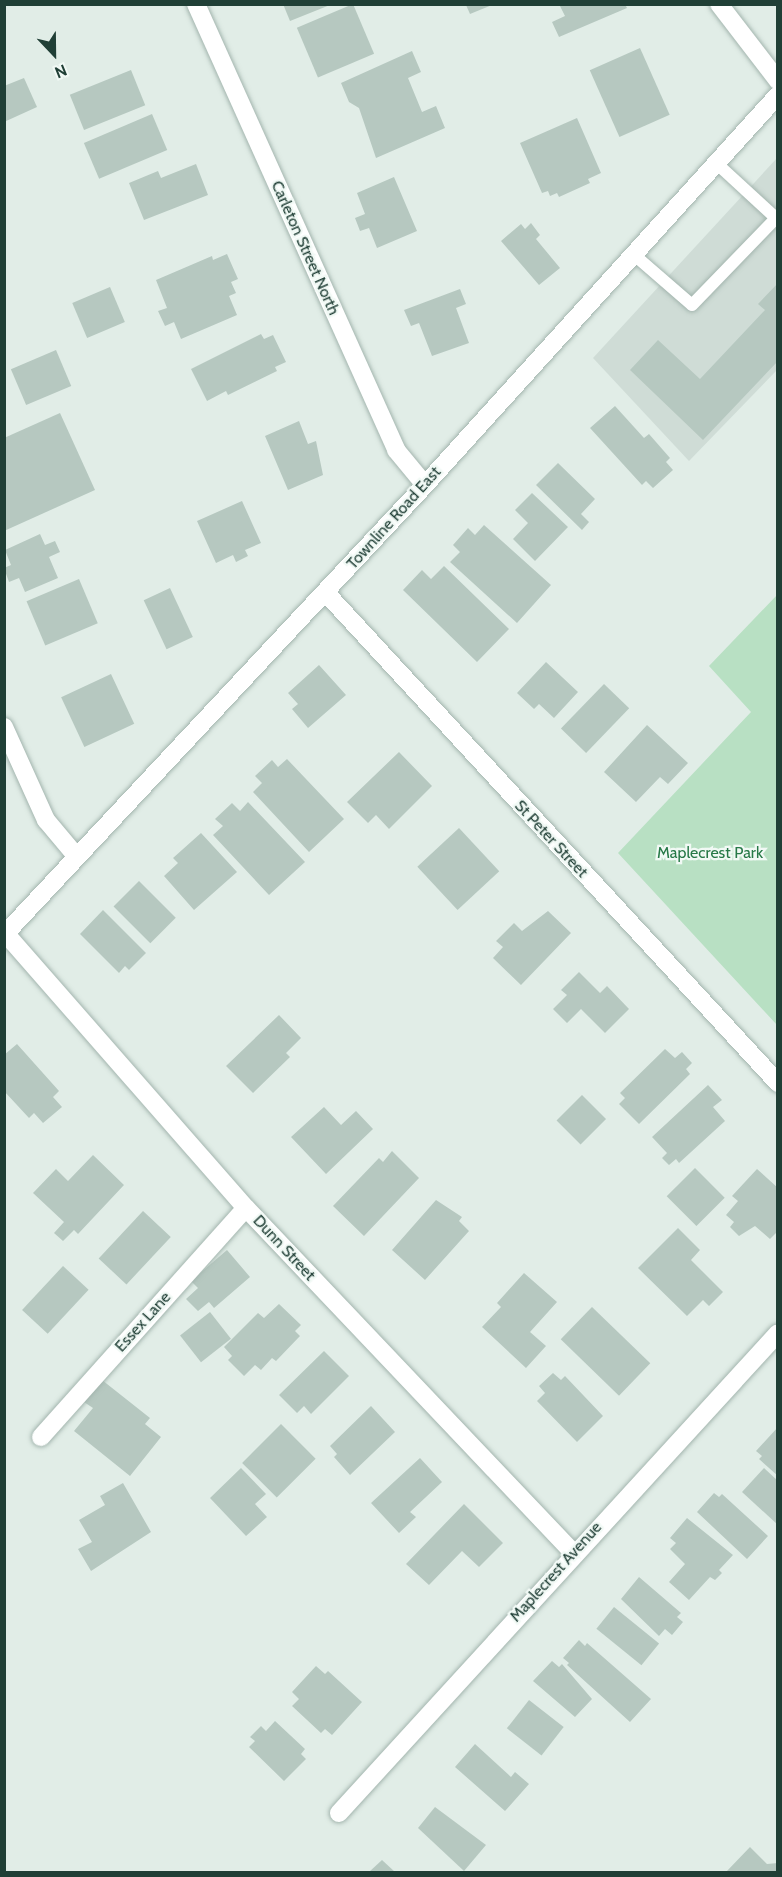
<!DOCTYPE html>
<html>
<head>
<meta charset="utf-8">
<style>
	body { margin:0 }
	#map { position:relative; width:782px; height:1877px; overflow:hidden; background:#e1ede7; font-family:Cabin,sans-serif }
	div>[style] { position:absolute }
	[style*='--x'] { left:calc(var(--x)*1px); top:calc(var(--y)*1px); width:calc(var(--w)*1px); rotate:calc(var(--a)*1deg) }
	.built>* { inset:0; background:#cfdcd6 }
	.green>* { inset:0; background:#b8e0c3 }
	.building>* { inset:0; background:#b6c8c0; transform-origin:0 0 }
	.roads { filter:drop-shadow(0 0 2px #a3b5ae) drop-shadow(0 0 2px #a3b5ae) }
	.service>* { height:12px; margin:-6px; padding:0 6px; transform-origin:6px; border-radius:6px; background:#fff }
	.minor>* { height:18px; margin:-9px; padding:0 9px; transform-origin:9px; border-radius:9px; background:#fff }
	.secondary>* { height:18px; margin:-9px; padding:0 9px; transform-origin:9px; border-radius:9px; background:#fff }
	span { translate:-50% -50%; white-space:nowrap; text-align:center; line-height:1.15; -webkit-text-stroke:4.5px #f1f9f5; paint-order:stroke }
	.street-label { font-size:16px; color:#203f36 }
	.park-label { font-size:16px; color:#267947 }
	.frame { position:absolute; inset:0; border:6px solid #203f36; pointer-events:none }
	.north { position:absolute; left:24px; top:24px; width:60px; height:60px; -webkit-text-stroke:4px #f1f9f5; paint-order:stroke; rotate:158deg; font-size:16px; font-weight:700; line-height:24px; text-align:center; color:#203f36 }
	.north::after { content:''; display:block; margin:auto; width:21px; height:27px; background:#203f36; clip-path:polygon(50% 0,100% 100%,50% 72%,0 100%) }
</style>
</head>
<body>
<div id="map">
	<div class="built">
		<div style="clip-path:polygon(777px 158px,777px 370px,689px 461px,593px 358px)"></div>
	</div>
	<div class="green">
		<div style="clip-path:polygon(777px 595px,777px 1025px,618px 853px,751px 712px,709px 666px)"></div>
	</div>
	<div class="building">
		<div style="clip-path:polygon(283px 4px,330px 4px,330px 5px,290px 21px)"></div>
		<div style="left:353px;top:4px;width:54px;height:61px;rotate:67deg"></div>
		<div style="clip-path:polygon(559px 4px,625px 4px,627px 8px,559px 37px,552px 22px,565px 16px)"></div>
		<div style="clip-path:polygon(466px 5px,492px 5px,470px 14px)"></div>
		<div style="left:640px;top:48px;width:73px;height:55px;rotate:66deg"></div>
		<div style="clip-path:polygon(412px 51px,421px 72px,408px 78px,422px 112px,436px 106px,445px 128px,376px 158px,359px 108px,349px 102px,341px 83px)"></div>
		<div style="left:131px;top:70px;width:38px;height:66px;rotate:68deg"></div>
		<div style="clip-path:polygon(24px 78px,37px 107px,4px 122px,4px 86px)"></div>
		<div style="left:152px;top:114px;width:39px;height:74px;rotate:67deg"></div>
		<div style="clip-path:polygon(577px 118px,601px 173px,588px 179px,590px 183px,559px 197px,557px 193px,550px 196px,548px 191px,542px 193px,520px 143px)"></div>
		<div style="clip-path:polygon(196px 164px,208px 195px,144px 220px,129px 183px,158px 171px,161px 178px)"></div>
		<div style="clip-path:polygon(394px 177px,417px 231px,377px 248px,369px 228px,360px 231px,355px 218px,365px 214px,357px 193px)"></div>
		<div style="clip-path:polygon(531px 223px,540px 235px,536px 239px,560px 268px,539px 285px,501px 241px,521px 224px,525px 229px)"></div>
		<div style="clip-path:polygon(227px 254px,238px 279px,231px 282px,236px 293px,229px 296px,237px 315px,181px 339px,174px 322px,165px 326px,158px 311px,167px 308px,156px 280px,212px 256px,213px 260px)"></div>
		<div style="clip-path:polygon(778px 283px,778px 361px,703px 440px,630px 370px,658px 340px,700px 379px,765px 310px,758px 304px)"></div>
		<div style="left:110px;top:287px;width:38px;height:41px;rotate:67deg"></div>
		<div style="clip-path:polygon(460px 289px,466px 304px,456px 308px,469px 343px,432px 356px,419px 323px,411px 326px,404px 310px)"></div>
		<div style="clip-path:polygon(261px 334px,264px 339px,273px 335px,286px 362px,275px 367px,277px 371px,228px 395px,226px 391px,207px 401px,191px 369px)"></div>
		<div style="left:56px;top:350px;width:39px;height:49px;rotate:67deg"></div>
		<div style="clip-path:polygon(615px 406px,644px 438px,649px 434px,670px 458px,666px 462px,673px 470px,653px 488px,646px 481px,642px 485px,590px 428px)"></div>
		<div style="clip-path:polygon(60px 413px,95px 490px,4px 531px,4px 438px)"></div>
		<div style="clip-path:polygon(299px 421px,308px 444px,316px 441px,323px 475px,288px 490px,265px 436px)"></div>
		<div style="clip-path:polygon(558px 463px,595px 499px,581px 514px,589px 522px,582px 530px,536px 485px)"></div>
		<div style="clip-path:polygon(532px 493px,568px 527px,535px 561px,513px 539px,528px 523px,515px 510px)"></div>
		<div style="clip-path:polygon(242px 501px,261px 543px,245px 550px,248px 556px,236px 562px,233px 555px,216px 563px,197px 521px)"></div>
		<div style="clip-path:polygon(484px 525px,551px 585px,517px 623px,450px 562px,460px 552px,453px 545px,468px 528px,475px 535px)"></div>
		<div style="clip-path:polygon(40px 534px,45px 545px,55px 541px,60px 552px,49px 557px,58px 578px,25px 592px,19px 578px,9px 582px,4px 568px,11px 565px,5px 550px)"></div>
		<div style="clip-path:polygon(444px 566px,509px 629px,477px 662px,403px 590px,422px 570px,431px 579px)"></div>
		<div style="left:79px;top:579px;width:48px;height:57px;rotate:67deg"></div>
		<div style="left:170px;top:588px;width:54px;height:29px;rotate:65deg"></div>
		<div style="clip-path:polygon(546px 662px,578px 692px,554px 718px,539px 704px,534px 709px,517px 693px)"></div>
		<div style="clip-path:polygon(319px 665px,346px 695px,308px 728px,292px 709px,298px 704px,288px 693px)"></div>
		<div style="left:111px;top:674px;width:55px;height:55px;rotate:65deg"></div>
		<div style="left:604px;top:684px;width:35px;height:62px;rotate:44deg"></div>
		<div style="clip-path:polygon(647px 725px,688px 763px,668px 784px,660px 777px,636px 802px,604px 772px)"></div>
		<div style="clip-path:polygon(399px 752px,432px 786px,389px 829px,376px 815px,368px 823px,347px 802px)"></div>
		<div style="clip-path:polygon(287px 759px,344px 819px,309px 852px,253px 792px,262px 783px,255px 776px,272px 760px,278px 767px)"></div>
		<div style="clip-path:polygon(248px 802px,305px 862px,269px 895px,213px 835px,223px 826px,215px 819px,232px 803px,240px 811px)"></div>
		<div style="left:459px;top:828px;width:59px;height:57px;rotate:47deg"></div>
		<div style="clip-path:polygon(201px 833px,237px 872px,194px 910px,164px 876px,178px 863px,173px 858px)"></div>
		<div style="left:139px;top:881px;width:52px;height:36px;rotate:45deg"></div>
		<div style="clip-path:polygon(103px 910px,146px 953px,129px 970px,125px 966px,119px 973px,80px 934px)"></div>
		<div style="clip-path:polygon(548px 911px,571px 933px,521px 985px,493px 958px,503px 947px,496px 941px,514px 923px,522px 931px)"></div>
		<div style="clip-path:polygon(579px 972px,600px 993px,607px 986px,629px 1009px,605px 1033px,581px 1009px,567px 1023px,553px 1009px,567px 995px,561px 990px)"></div>
		<div style="clip-path:polygon(279px 1015px,301px 1038px,286px 1053px,290px 1057px,253px 1093px,226px 1066px)"></div>
		<div style="clip-path:polygon(17px 1044px,59px 1091px,53px 1097px,62px 1107px,43px 1123px,34px 1113px,29px 1118px,4px 1091px,4px 1055px)"></div>
		<div style="clip-path:polygon(665px 1049px,675px 1058px,682px 1052px,692px 1063px,686px 1069px,690px 1074px,639px 1124px,619px 1104px,625px 1098px,620px 1093px)"></div>
		<div style="clip-path:polygon(708px 1085px,722px 1100px,713px 1107px,725px 1121px,679px 1163px,676px 1159px,669px 1165px,662px 1158px,667px 1153px,652px 1137px)"></div>
		<div style="left:582px;top:1095px;width:34px;height:36px;rotate:45deg"></div>
		<div style="clip-path:polygon(324px 1107px,341px 1125px,356px 1111px,373px 1129px,326px 1174px,291px 1137px)"></div>
		<div style="clip-path:polygon(392px 1151px,419px 1178px,364px 1236px,333px 1206px,379px 1158px,383px 1162px)"></div>
		<div style="clip-path:polygon(93px 1155px,124px 1185px,78px 1234px,74px 1230px,63px 1241px,54px 1233px,64px 1222px,33px 1193px,56px 1169px,68px 1181px)"></div>
		<div style="left:695px;top:1168px;width:42px;height:40px;rotate:45deg"></div>
		<div style="clip-path:polygon(757px 1169px,778px 1188px,778px 1231px,770px 1239px,755px 1226px,739px 1236px,730px 1227px,734px 1222px,726px 1215px,738px 1201px,732px 1196px)"></div>
		<div style="clip-path:polygon(436px 1200px,462px 1217px,459px 1221px,469px 1231px,425px 1280px,392px 1250px)"></div>
		<div style="left:143px;top:1211px;width:38px;height:65px;rotate:43deg"></div>
		<div style="clip-path:polygon(678px 1228px,700px 1250px,691px 1260px,723px 1292px,709px 1306px,703px 1300px,687px 1316px,638px 1268px)"></div>
		<div style="clip-path:polygon(227px 1250px,250px 1277px,214px 1308px,209px 1302px,198px 1311px,186px 1299px,198px 1288px,191px 1281px)"></div>
		<div style="left:63px;top:1266px;width:35px;height:60px;rotate:43deg"></div>
		<div style="clip-path:polygon(524px 1273px,557px 1302px,530px 1332px,546px 1346px,526px 1368px,482px 1327px,501px 1307px,497px 1303px)"></div>
		<div style="clip-path:polygon(279px 1304px,301px 1325px,295px 1331px,300px 1336px,276px 1361px,272px 1358px,261px 1370px,255px 1365px,244px 1376px,228px 1360px,232px 1356px,224px 1347px,258px 1313px,264px 1318px)"></div>
		<div style="left:592px;top:1307px;width:81px;height:45px;rotate:44deg"></div>
		<div style="left:210px;top:1312px;width:34px;height:38px;rotate:52deg"></div>
		<div style="clip-path:polygon(324px 1351px,349px 1376px,311px 1414px,304px 1406px,297px 1413px,279px 1395px)"></div>
		<div style="clip-path:polygon(553px 1373px,561px 1380px,565px 1376px,603px 1416px,577px 1442px,537px 1401px,545px 1393px,539px 1386px)"></div>
		<div style="clip-path:polygon(102px 1380px,150px 1418px,145px 1424px,161px 1437px,130px 1476px,74px 1431px,93px 1408px,84px 1402px)"></div>
		<div style="clip-path:polygon(371px 1406px,395px 1432px,350px 1475px,334px 1457px,337px 1454px,330px 1446px)"></div>
		<div style="left:281px;top:1424px;width:49px;height:55px;rotate:45deg"></div>
		<div style="clip-path:polygon(778px 1427px,778px 1476px,759px 1459px,762px 1456px,756px 1451px)"></div>
		<div style="clip-path:polygon(420px 1458px,442px 1482px,410px 1512px,416px 1517px,399px 1533px,371px 1503px)"></div>
		<div style="clip-path:polygon(241px 1468px,266px 1494px,255px 1504px,267px 1517px,246px 1536px,210px 1498px)"></div>
		<div style="clip-path:polygon(764px 1468px,778px 1481px,778px 1525px,742px 1492px)"></div>
		<div style="clip-path:polygon(123px 1483px,151px 1532px,91px 1571px,78px 1549px,92px 1542px,79px 1520px,105px 1505px,100px 1496px)"></div>
		<div style="clip-path:polygon(714px 1493px,719px 1497px,722px 1494px,768px 1536px,747px 1559px,697px 1512px)"></div>
		<div style="clip-path:polygon(464px 1504px,503px 1543px,479px 1567px,462px 1551px,429px 1585px,406px 1564px)"></div>
		<div style="clip-path:polygon(687px 1518px,733px 1555px,719px 1570px,722px 1573px,715px 1580px,710px 1577px,689px 1600px,669px 1582px,685px 1564px,670px 1549px,676px 1543px,670px 1538px)"></div>
		<div style="clip-path:polygon(639px 1577px,681px 1613px,677px 1617px,683px 1622px,672px 1635px,665px 1629px,659px 1636px,621px 1599px)"></div>
		<div style="left:614px;top:1607px;width:58px;height:28px;rotate:39deg"></div>
		<div style="clip-path:polygon(579px 1640px,585px 1646px,587px 1643px,651px 1699px,630px 1722px,567px 1665px,569px 1663px,563px 1658px)"></div>
		<div style="clip-path:polygon(552px 1661px,559px 1667px,562px 1664px,592px 1699px,575px 1717px,533px 1681px)"></div>
		<div style="clip-path:polygon(316px 1666px,325px 1674px,328px 1671px,362px 1702px,332px 1735px,325px 1729px,321px 1733px,292px 1706px,299px 1699px,292px 1692px)"></div>
		<div style="left:529px;top:1700px;width:44px;height:36px;rotate:38deg"></div>
		<div style="clip-path:polygon(275px 1721px,305px 1749px,301px 1754px,306px 1759px,284px 1781px,249px 1747px,255px 1741px,250px 1737px,261px 1726px,266px 1731px)"></div>
		<div style="clip-path:polygon(475px 1744px,511px 1777px,515px 1772px,529px 1784px,505px 1811px,455px 1767px)"></div>
		<div style="clip-path:polygon(435px 1807px,486px 1845px,464px 1871px,418px 1828px)"></div>
		<div style="clip-path:polygon(750px 1847px,767px 1864px,778px 1863px,778px 1872px,726px 1872px)"></div>
		<div style="clip-path:polygon(382px 1860px,395px 1872px,369px 1872px)"></div>
	</div>
	<div class="roads">
		<div class="service">
			<div style="--x:715;--y:162;--w:83;--a:42.6"></div>
			<div style="--x:632;--y:253;--w:79;--a:40.9"></div>
			<div style="--x:692;--y:305;--w:124;--a:-46"></div>
		</div>
		<div class="minor">
			<div style="--x:196;--y:4;--w:489;--a:65.8"></div>
			<div style="--x:396;--y:450;--w:45;--a:50.4"></div>
			<div style="--x:326;--y:593;--w:667;--a:47.31"></div>
			<div style="--x:4;--y:727;--w:102;--a:65.7"></div>
			<div style="--x:46;--y:820;--w:48;--a:50"></div>
			<div style="--x:6;--y:934;--w:364;--a:48.8"></div>
			<div style="--x:246;--y:1208;--w:475;--a:46.5"></div>
			<div style="--x:4;--y:935;--w:616;--a:-46.91"></div>
			<div style="--x:425;--y:485;--w:526;--a:-47.85"></div>
			<div style="--x:41;--y:1437;--w:307;--a:-48.2"></div>
			<div style="--x:339;--y:1813;--w:650;--a:-47.55"></div>
		</div>
		<div class="secondary">
			<div style="--x:719;--y:4;--w:97;--a:52.5"></div>
		</div>
	</div>
	<div class="street-label">
		<span style="left:305px;top:248px;rotate:66deg">Carleton Street North</span>
		<span style="left:394px;top:518px;rotate:-48deg">Townline Road East</span>
		<span style="left:551px;top:839px;rotate:47deg">St Peter Street</span>
		<span style="left:284px;top:1248px;rotate:47deg">Dunn Street</span>
		<span style="left:143px;top:1322px;rotate:-48deg">Essex Lane</span>
		<span style="left:556px;top:1572px;rotate:-48deg">Maplecrest Avenue</span>
	</div>
	<div class="park-label">
		<span style="left:710px;top:853px">Maplecrest Park</span>
	</div>
	<div class="frame"></div>
	<div class="north">N</div>
</div>
</body>
</html>
